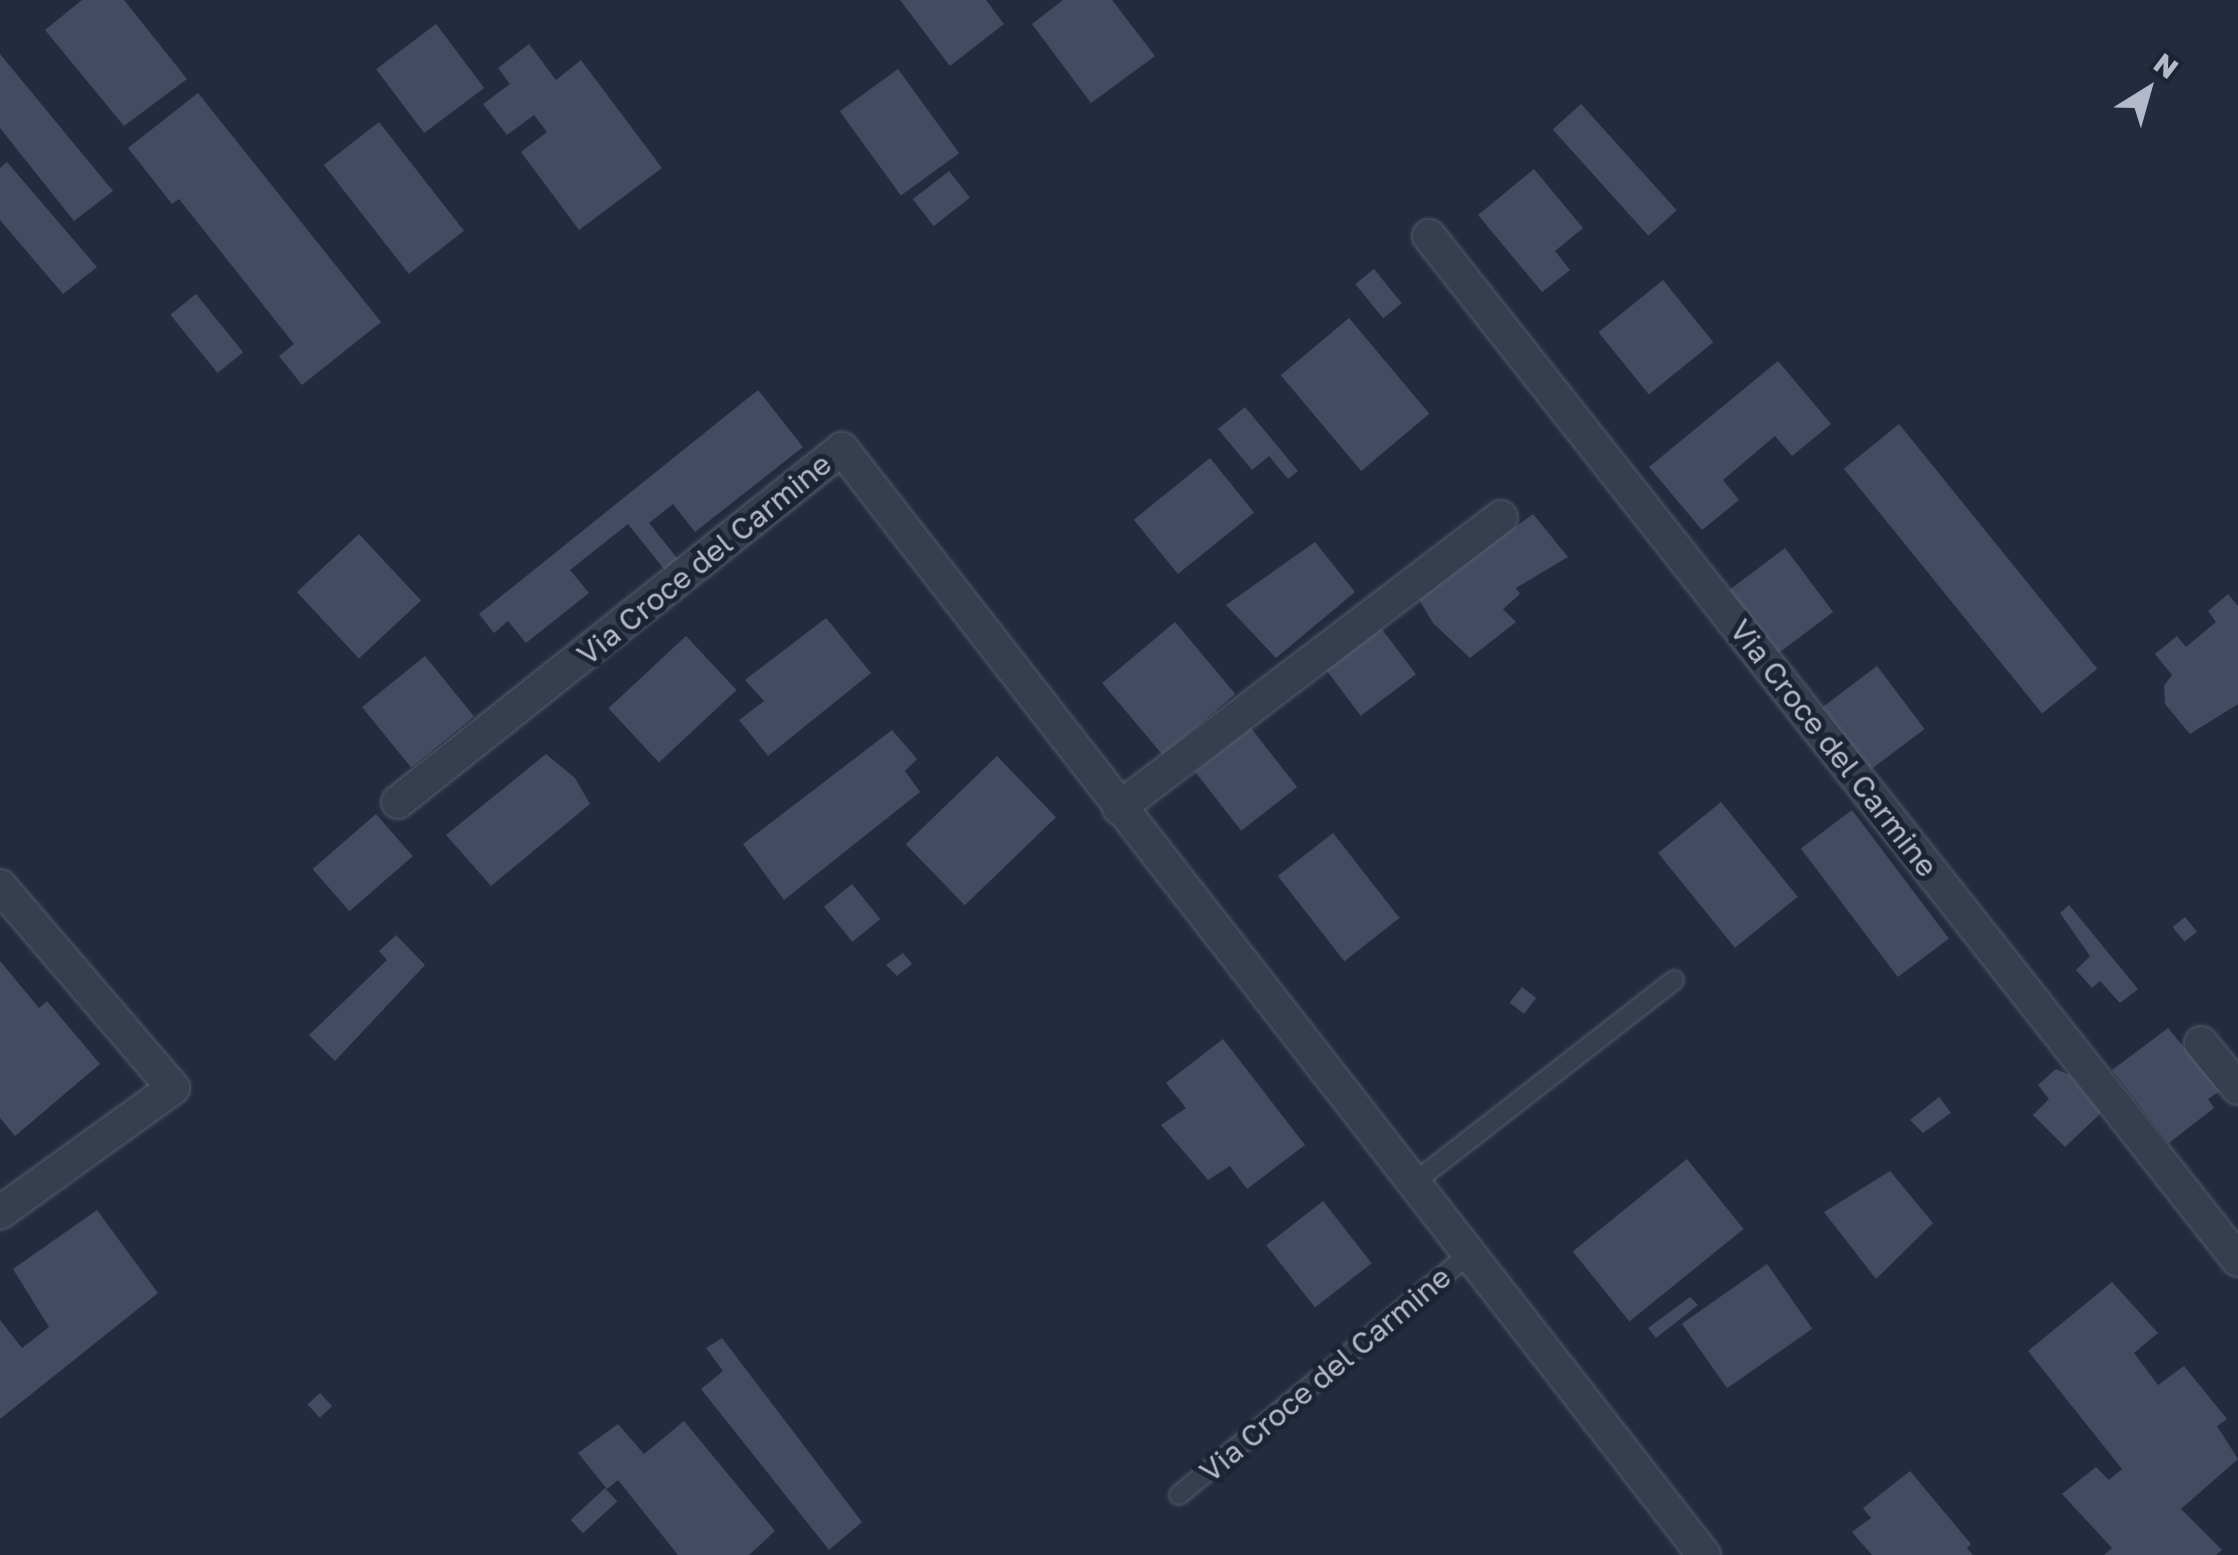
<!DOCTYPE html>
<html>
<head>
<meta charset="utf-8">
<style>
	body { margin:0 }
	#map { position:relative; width:2238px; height:1555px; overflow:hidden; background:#232c3f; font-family:"Golos Text",sans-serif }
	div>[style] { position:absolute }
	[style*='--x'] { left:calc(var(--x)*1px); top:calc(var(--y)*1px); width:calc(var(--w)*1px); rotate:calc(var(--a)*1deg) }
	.building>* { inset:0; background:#424b61; transform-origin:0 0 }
	.roads { filter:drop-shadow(0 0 2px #555c6d) drop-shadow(0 0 2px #555c6d) }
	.lane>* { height:18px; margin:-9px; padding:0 9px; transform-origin:9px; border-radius:9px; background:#373e4f }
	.street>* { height:32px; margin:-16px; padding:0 16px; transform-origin:16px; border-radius:16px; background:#373e4f }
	span { translate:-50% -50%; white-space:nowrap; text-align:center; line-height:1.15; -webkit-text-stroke:10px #1c2334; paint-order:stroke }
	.street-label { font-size:30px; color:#b3b9ca }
	.north { position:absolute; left:2098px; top:40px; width:100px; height:100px; -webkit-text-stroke:8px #1c2334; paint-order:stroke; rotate:37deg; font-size:28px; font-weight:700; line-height:40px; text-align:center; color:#b3b9ca }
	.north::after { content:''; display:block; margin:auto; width:35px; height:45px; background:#b3b9ca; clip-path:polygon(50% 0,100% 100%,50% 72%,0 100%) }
</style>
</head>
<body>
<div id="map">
	<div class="building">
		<div style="clip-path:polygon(82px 0,124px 0,187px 79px,124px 126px,45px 30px)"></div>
		<div style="clip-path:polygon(900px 0,986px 0,1004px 24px,950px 66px)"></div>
		<div style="clip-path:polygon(1063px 0,1112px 0,1155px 56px,1091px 103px,1032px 24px)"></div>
		<div style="left:436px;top:24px;width:80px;height:75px;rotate:53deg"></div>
		<div style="clip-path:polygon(529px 44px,556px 80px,581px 60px,662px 168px,579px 230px,521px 152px,547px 132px,534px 115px,507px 135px,483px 104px,510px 84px,498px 68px)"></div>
		<div style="clip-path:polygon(0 54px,113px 191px,74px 221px,0 128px)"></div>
		<div style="left:898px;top:69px;width:104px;height:72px;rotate:54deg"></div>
		<div style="clip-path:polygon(198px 93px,381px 322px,302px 385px,279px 356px,294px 344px,179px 199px,172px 204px,128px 148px)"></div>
		<div style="left:1581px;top:104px;width:143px;height:38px;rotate:48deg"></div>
		<div style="left:379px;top:122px;width:138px;height:70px;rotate:52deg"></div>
		<div style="clip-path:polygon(7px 162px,97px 267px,63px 294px,0 220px,0 168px)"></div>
		<div style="clip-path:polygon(1534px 169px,1583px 228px,1555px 251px,1570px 270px,1542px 292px,1478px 215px)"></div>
		<div style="left:949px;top:171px;width:34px;height:46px;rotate:52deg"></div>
		<div style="left:1374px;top:269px;width:44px;height:24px;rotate:51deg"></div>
		<div style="left:1663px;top:280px;width:80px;height:83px;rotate:51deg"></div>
		<div style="left:196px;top:294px;width:75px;height:33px;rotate:51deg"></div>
		<div style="left:1349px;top:318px;width:125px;height:89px;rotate:50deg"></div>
		<div style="clip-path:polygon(1778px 361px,1831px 424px,1792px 456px,1775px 436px,1723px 480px,1739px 500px,1702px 530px,1649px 467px)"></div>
		<div style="clip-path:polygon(758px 390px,803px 447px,695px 532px,673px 504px,649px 523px,681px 563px,668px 574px,628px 524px,570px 570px,589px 593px,526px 643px,508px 621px,494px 633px,479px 614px)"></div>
		<div style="clip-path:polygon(1245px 407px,1298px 471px,1288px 479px,1269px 456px,1252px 470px,1218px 429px)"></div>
		<div style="left:1899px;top:424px;width:315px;height:71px;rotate:51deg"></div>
		<div style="left:1210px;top:458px;width:70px;height:98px;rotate:51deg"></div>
		<div style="clip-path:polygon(1533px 514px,1568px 557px,1516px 588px,1520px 594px,1503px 609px,1516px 622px,1470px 658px,1433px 623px,1418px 598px)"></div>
		<div style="left:359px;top:534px;width:91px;height:85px;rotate:47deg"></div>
		<div style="clip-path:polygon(1315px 542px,1355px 592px,1276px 658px,1226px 605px)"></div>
		<div style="left:1785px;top:548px;width:80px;height:76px;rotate:53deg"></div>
		<div style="clip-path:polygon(2228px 594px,2238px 606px,2238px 704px,2190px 734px,2165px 704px,2164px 686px,2172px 675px,2155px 654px,2177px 636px,2186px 647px,2216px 622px,2208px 611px)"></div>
		<div style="clip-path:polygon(826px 618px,871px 673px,768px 756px,739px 720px,764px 701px,745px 680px)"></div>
		<div style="left:1175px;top:622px;width:94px;height:95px;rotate:50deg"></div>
		<div style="left:1381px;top:628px;width:58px;height:69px;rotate:53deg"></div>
		<div style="left:686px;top:636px;width:74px;height:106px;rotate:47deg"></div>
		<div style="left:425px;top:656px;width:78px;height:81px;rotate:51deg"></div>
		<div style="left:1877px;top:666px;width:79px;height:75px;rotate:53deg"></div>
		<div style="left:1251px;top:728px;width:75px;height:71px;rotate:52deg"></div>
		<div style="clip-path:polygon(892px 730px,917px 759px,905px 771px,920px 792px,784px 900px,743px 844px)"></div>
		<div style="clip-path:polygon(546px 754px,575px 778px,590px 804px,491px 886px,446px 835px)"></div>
		<div style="left:997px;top:756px;width:85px;height:127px;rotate:46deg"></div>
		<div style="left:1721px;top:802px;width:122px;height:81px;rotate:51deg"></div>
		<div style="left:1852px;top:810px;width:161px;height:64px;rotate:53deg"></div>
		<div style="left:376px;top:814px;width:56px;height:84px;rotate:49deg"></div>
		<div style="left:1333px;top:833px;width:108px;height:70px;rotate:52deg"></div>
		<div style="left:852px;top:884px;width:45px;height:36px;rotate:51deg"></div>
		<div style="clip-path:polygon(2069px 905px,2138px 989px,2120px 1003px,2100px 981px,2092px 988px,2076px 970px,2090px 956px,2060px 913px)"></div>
		<div style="left:2185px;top:917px;width:19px;height:16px;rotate:51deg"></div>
		<div style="clip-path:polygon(396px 935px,425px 965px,335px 1061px,309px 1035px,387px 960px,379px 951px)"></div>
		<div style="clip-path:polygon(903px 953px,912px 964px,897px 976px,886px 965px)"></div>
		<div style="clip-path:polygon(0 961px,39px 1008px,47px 1001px,100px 1064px,15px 1136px,0 1118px)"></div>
		<div style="left:1522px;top:987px;width:18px;height:20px;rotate:38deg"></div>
		<div style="clip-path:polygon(2168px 1028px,2220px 1091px,2208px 1099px,2214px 1108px,2169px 1143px,2112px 1070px)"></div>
		<div style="clip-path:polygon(1223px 1039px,1305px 1145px,1247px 1189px,1230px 1166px,1208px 1180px,1161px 1125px,1186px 1108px,1166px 1083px)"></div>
		<div style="clip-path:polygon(2056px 1069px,2070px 1075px,2101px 1113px,2065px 1147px,2033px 1115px,2049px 1099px,2038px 1085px)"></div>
		<div style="clip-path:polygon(1939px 1097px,1951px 1113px,1923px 1133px,1910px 1120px)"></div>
		<div style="left:1687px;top:1159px;width:90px;height:147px;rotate:51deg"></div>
		<div style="clip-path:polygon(1890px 1171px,1933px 1223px,1876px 1279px,1824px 1212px)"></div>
		<div style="left:1323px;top:1201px;width:79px;height:72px;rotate:52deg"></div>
		<div style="clip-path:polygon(97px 1210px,158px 1293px,0 1419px,0 1320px,22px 1348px,49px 1327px,13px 1269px)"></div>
		<div style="left:1767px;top:1264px;width:79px;height:104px;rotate:55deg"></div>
		<div style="clip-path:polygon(2112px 1282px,2158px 1333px,2134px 1353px,2158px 1385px,2184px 1366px,2227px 1419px,2217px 1426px,2238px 1459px,2181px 1509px,2222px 1550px,2216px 1555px,2104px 1555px,2112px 1548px,2062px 1494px,2096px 1467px,2109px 1480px,2122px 1469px,2028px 1351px)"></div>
		<div style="clip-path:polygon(1690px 1297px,1698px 1305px,1656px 1338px,1648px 1328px)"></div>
		<div style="clip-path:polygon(722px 1338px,862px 1522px,829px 1550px,701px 1389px,723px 1371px,706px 1348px)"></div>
		<div style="left:320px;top:1393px;width:18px;height:17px;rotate:47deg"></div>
		<div style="clip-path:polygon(684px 1421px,775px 1531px,749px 1555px,678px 1555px,618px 1480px,607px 1489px,578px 1453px,618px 1424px,644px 1454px)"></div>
		<div style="clip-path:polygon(1910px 1471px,1971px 1544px,1967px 1548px,1973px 1555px,1872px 1555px,1852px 1532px,1871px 1518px,1863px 1508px)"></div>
		<div style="left:605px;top:1488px;width:18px;height:47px;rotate:47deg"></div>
	</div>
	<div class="roads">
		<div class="lane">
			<div style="--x:1416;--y:1181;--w:327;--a:-37.9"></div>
			<div style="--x:1179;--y:1495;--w:378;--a:-39.7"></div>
		</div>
		<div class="street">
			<div style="--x:1429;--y:236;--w:1305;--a:51.69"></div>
			<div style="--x:398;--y:802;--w:567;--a:-38.49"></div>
			<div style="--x:842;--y:449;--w:1402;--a:52.07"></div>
			<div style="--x:1119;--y:808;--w:480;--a:-37.3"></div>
			<div style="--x:0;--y:886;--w:266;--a:49.4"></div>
			<div style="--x:173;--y:1088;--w:213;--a:144.2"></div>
			<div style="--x:2201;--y:1043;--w:58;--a:50.6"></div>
		</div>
	</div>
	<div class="street-label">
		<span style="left:704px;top:559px;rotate:-39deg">Via Croce del Carmine</span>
		<span style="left:1834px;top:748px;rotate:52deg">Via Croce del Carmine</span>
		<span style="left:1325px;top:1374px;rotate:-40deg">Via Croce del Carmine</span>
	</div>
	<div class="north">N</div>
</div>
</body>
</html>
